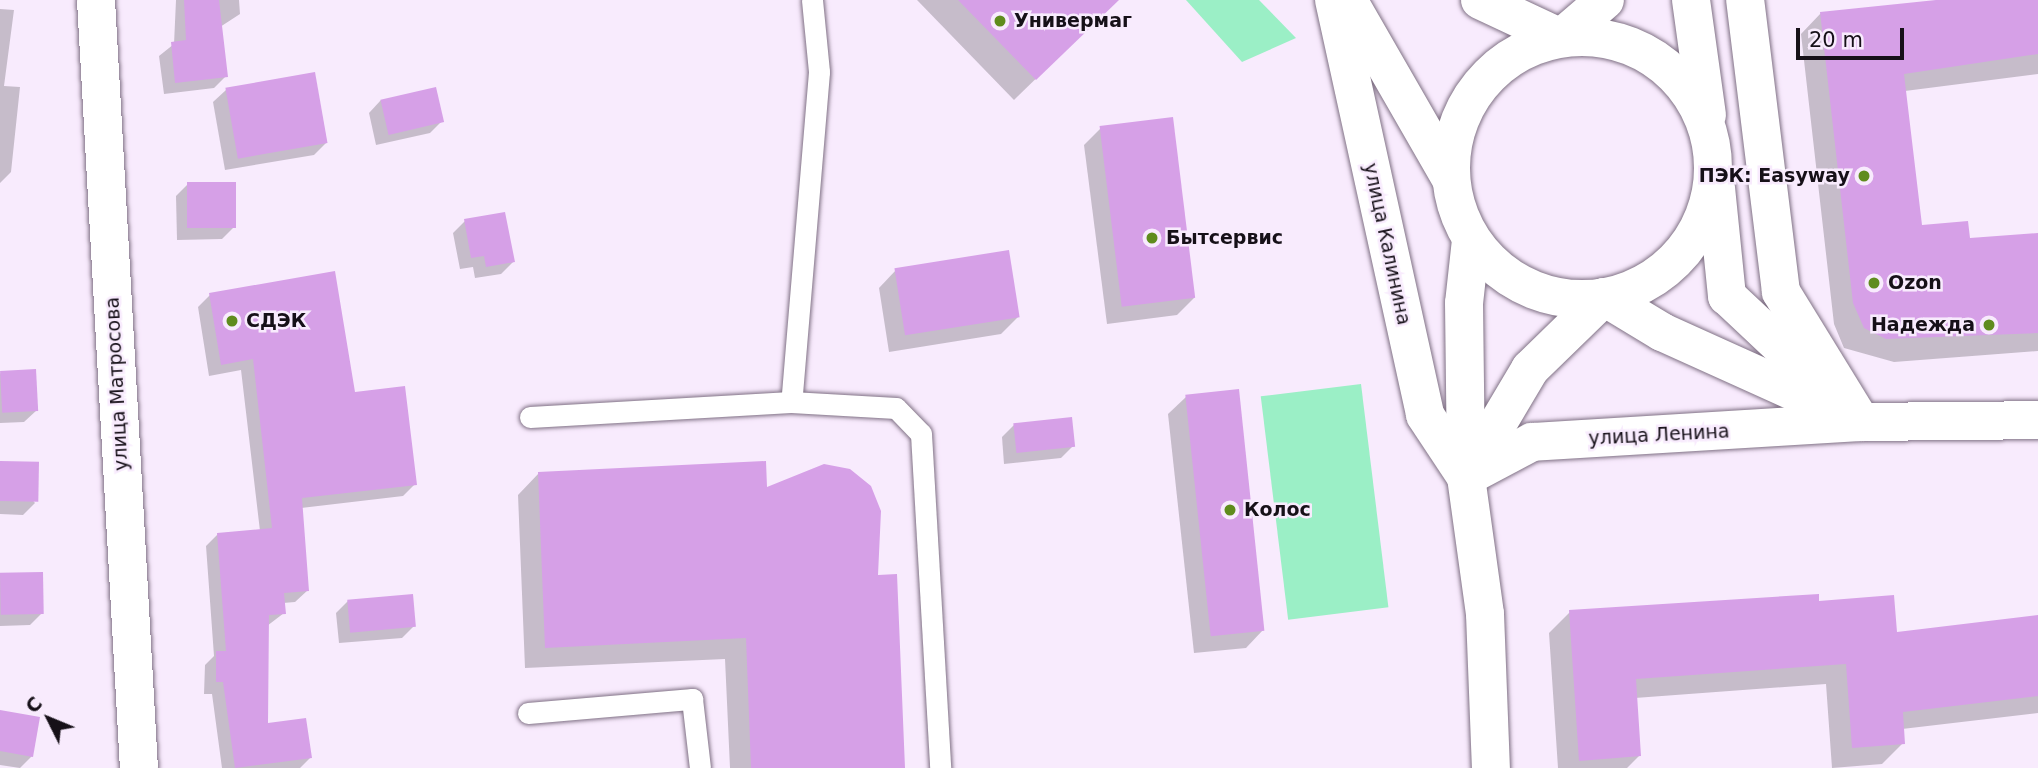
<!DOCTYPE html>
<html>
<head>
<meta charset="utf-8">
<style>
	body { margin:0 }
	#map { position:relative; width:2038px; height:768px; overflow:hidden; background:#f8ebfd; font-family:"DejaVu Sans",sans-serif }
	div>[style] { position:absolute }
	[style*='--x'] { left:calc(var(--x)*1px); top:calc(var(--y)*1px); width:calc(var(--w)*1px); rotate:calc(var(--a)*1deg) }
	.green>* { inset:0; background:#9befc6; transform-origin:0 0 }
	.shadow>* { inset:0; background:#0003 }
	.building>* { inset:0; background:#d6a0e7; transform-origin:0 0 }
	.roads { filter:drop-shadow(0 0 2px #807185) drop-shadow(0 0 2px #807185) }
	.lane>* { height:21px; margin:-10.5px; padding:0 10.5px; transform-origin:10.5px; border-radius:10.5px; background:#fff }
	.street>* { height:38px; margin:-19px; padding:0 19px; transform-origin:19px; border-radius:19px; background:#fff }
	.secondary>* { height:38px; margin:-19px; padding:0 19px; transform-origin:19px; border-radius:19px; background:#fff }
	.secondary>.ring { margin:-19px; padding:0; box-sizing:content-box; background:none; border:38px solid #fff; border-radius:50% }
	.dots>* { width:19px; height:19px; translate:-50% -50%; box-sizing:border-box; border:4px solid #f8ebfd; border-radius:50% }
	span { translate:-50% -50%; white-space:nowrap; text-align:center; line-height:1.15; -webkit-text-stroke:5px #f8ebfd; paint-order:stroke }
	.poi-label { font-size:19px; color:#161018; font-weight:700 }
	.left { translate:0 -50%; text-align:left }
	.right { translate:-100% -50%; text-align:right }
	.street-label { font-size:19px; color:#161018 }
	.north { position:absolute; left:14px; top:684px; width:70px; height:70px; -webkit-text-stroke:5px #f8ebfd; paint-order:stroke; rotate:313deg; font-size:19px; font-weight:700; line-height:28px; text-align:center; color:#161018 }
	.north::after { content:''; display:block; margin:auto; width:24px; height:32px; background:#161018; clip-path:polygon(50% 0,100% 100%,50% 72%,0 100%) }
	.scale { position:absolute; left:1796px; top:28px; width:108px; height:32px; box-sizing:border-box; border:4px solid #161018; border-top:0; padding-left:9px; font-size:21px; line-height:24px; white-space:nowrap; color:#161018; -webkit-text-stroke:5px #f8ebfd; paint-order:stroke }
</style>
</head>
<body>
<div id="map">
	<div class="green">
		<div style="clip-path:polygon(1186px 0,1259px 0,1296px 38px,1242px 62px)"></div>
		<div style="left:1361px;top:384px;width:225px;height:101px;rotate:83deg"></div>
	</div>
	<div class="shadow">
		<div style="clip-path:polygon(176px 0,239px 0,240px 14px,220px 27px,226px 76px,214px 88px,164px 94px,159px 56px,174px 44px)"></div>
		<div style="clip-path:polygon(917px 0,1117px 0,1014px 100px)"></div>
		<div style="clip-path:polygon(1944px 0,2038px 0,2038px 74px,1905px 91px,1920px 227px,1969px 240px,2038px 235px,2038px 351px,1894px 362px,1844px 348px,1834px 324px,1801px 34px,1821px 13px)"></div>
		<div style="clip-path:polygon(0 9px,14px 10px,4px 86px,20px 87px,11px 172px,0 183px)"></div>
		<div style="clip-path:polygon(226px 90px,326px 143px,314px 155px,225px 170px,213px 102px)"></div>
		<div style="clip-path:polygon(381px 100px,442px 121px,430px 133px,376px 145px,369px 113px)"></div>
		<div style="clip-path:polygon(1101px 128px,1195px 297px,1177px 315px,1107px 324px,1084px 145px)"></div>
		<div style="clip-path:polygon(188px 184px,234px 227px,222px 239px,177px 240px,176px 196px)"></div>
		<div style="clip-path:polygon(465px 221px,513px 262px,501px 274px,475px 278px,473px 267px,460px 269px,453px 233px)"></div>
		<div style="clip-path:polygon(896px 270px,1018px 317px,1001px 334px,889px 352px,879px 288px)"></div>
		<div style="clip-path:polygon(210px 295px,353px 394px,415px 484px,403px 496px,301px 508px,308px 590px,295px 602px,283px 603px,284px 613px,267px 626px,266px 725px,310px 758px,300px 768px,222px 768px,212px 694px,204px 694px,205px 665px,214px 656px,206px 546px,218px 534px,260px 531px,241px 370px,209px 376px,198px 307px)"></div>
		<div style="clip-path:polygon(0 373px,37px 410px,24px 422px,0 423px)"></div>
		<div style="clip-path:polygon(1186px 397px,1263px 630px,1246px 648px,1194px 653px,1168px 414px)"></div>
		<div style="clip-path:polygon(1014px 425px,1073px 446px,1061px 458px,1004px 464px,1002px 437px)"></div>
		<div style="clip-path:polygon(0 462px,35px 503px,23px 515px,0 514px)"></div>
		<div style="clip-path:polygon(539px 473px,766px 490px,876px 577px,904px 768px,730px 768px,725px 659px,525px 668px,518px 495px)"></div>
		<div style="clip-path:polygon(0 574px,42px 613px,30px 625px,0 626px)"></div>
		<div style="clip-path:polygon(348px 601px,414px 626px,402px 638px,339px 643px,336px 613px)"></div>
		<div style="clip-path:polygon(1818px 603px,1895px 634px,2038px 617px,2038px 713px,1902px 729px,1903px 743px,1882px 764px,1832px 768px,1826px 684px,1635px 698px,1639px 756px,1627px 768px,1558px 768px,1549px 633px,1570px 612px)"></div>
		<div style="clip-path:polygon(0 712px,32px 756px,20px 768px,0 765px)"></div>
	</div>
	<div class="building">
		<div style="clip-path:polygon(184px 0,219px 0,228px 77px,175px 83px,171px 42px,186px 40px)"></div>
		<div style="clip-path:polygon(958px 0,1119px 0,1036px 80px)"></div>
		<div style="clip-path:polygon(1936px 0,2038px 0,2038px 54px,1904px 74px,1922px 225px,1968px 221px,1970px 238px,2038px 233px,2038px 333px,1886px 339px,1864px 328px,1853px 303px,1820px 12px)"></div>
		<div style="left:315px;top:72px;width:72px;height:91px;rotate:80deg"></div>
		<div style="left:436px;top:87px;width:36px;height:57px;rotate:77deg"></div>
		<div style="left:1173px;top:117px;width:182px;height:74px;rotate:83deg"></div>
		<div style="left:187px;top:182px;width:49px;height:46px"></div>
		<div style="clip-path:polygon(505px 212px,515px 262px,486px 267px,484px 256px,471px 258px,464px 219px)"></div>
		<div style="left:1009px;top:250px;width:68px;height:116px;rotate:81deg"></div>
		<div style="clip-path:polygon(335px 271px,355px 392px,405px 386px,417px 485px,302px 498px,309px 591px,284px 593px,286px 614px,269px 615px,268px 723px,306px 718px,312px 758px,235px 768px,223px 682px,216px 682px,216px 651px,226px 651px,217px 533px,272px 528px,253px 359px,221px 365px,209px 293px)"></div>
		<div style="left:36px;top:369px;width:42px;height:36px;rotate:87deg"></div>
		<div style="left:1239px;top:389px;width:243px;height:54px;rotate:84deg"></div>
		<div style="left:1072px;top:417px;width:30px;height:59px;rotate:84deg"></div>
		<div style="left:0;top:461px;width:39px;height:40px;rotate:1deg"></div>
		<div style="clip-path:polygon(766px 461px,767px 487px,824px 464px,850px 469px,871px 486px,881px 511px,878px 575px,897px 574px,905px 768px,751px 768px,746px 638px,545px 648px,538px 472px)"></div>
		<div style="left:43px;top:572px;width:42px;height:43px;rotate:89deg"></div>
		<div style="left:413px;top:594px;width:33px;height:66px;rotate:85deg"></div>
		<div style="clip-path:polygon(1819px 594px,1819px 601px,1894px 595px,1897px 632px,2038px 615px,2038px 696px,1903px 712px,1905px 744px,1852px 748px,1846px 664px,1636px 679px,1641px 756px,1579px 761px,1569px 610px)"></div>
		<div style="clip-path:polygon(0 710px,40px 717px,33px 757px,0 751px)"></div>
	</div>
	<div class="roads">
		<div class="lane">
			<div style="--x:812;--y:0;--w:72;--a:84.4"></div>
			<div style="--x:819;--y:72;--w:331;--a:94.8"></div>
			<div style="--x:791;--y:402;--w:105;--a:3.3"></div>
			<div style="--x:896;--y:408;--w:36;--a:46"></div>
			<div style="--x:921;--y:434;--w:335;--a:86.7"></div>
			<div style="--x:530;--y:417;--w:261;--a:-3.3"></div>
			<div style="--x:528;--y:713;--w:165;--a:-4.9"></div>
			<div style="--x:692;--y:699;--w:69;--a:83.4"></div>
		</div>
		<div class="street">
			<div style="--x:1334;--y:0;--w:425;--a:77.6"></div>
			<div style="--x:1425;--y:415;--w:74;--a:56.5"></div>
			<div style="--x:1471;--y:240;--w:63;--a:96.3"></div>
			<div style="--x:1464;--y:303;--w:174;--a:89.3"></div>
			<div style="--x:1466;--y:477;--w:138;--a:82.1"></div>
			<div style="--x:1485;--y:614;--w:154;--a:87.8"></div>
			<div style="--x:1466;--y:477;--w:75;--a:-27.9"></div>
			<div style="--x:1532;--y:442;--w:330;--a:-3.5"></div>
			<div style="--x:1861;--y:422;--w:153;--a:-121.6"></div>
			<div style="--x:1781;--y:292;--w:294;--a:-97"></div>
			<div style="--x:1466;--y:477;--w:126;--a:-59.3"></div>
			<div style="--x:1530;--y:369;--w:103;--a:-44.2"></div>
		</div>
		<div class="secondary">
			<div style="--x:96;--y:0;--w:769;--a:86.8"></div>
			<div style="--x:1348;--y:0;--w:207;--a:60.1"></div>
			<div style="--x:1480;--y:0;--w:89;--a:25.1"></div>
			<div style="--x:1561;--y:38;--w:58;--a:-40.8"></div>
			<div style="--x:1691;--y:0;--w:116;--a:82.1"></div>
			<div class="ring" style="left:1451px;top:37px;width:224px;height:224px"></div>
			<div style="--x:1716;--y:188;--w:109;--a:84.2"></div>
			<div style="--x:1727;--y:296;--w:184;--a:43.2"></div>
			<div style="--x:1604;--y:297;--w:68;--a:31.1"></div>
			<div style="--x:1662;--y:332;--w:218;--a:24.3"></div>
			<div style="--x:1861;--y:422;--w:177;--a:-0.6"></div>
		</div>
	</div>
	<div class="dots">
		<div style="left:1000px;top:21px;background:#5f8c1d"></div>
		<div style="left:1864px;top:176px;background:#5f8c1d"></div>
		<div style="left:1152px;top:238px;background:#5f8c1d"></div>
		<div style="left:1874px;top:283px;background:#5f8c1d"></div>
		<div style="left:232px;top:321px;background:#5f8c1d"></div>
		<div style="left:1989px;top:325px;background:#5f8c1d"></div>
		<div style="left:1230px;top:510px;background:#5f8c1d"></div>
	</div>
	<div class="poi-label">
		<span class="left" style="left:1014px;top:21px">Универмаг</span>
		<span class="right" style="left:1850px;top:176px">ПЭК: Easyway</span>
		<span class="left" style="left:1166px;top:238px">Бытсервис</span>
		<span class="left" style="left:1888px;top:283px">Ozon</span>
		<span class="left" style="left:246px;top:321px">СДЭК</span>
		<span class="right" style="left:1975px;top:325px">Надежда</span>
		<span class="left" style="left:1244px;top:510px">Колос</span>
	</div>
	<div class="street-label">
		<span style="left:1387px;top:244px;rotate:78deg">улица Калинина</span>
		<span style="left:117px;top:384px;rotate:-93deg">улица Матросова</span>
		<span style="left:1659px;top:435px;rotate:-3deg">улица Ленина</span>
	</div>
	<div class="north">С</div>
	<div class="scale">20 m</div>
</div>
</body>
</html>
